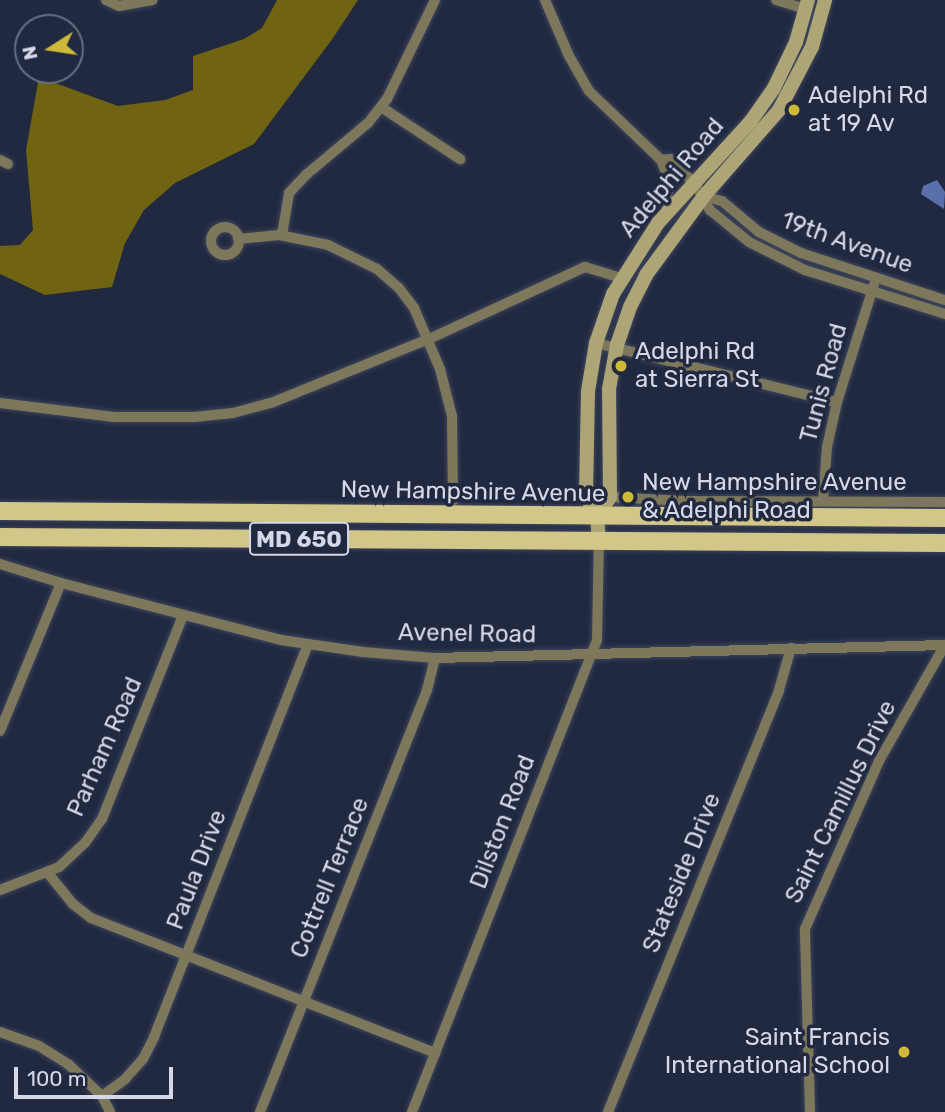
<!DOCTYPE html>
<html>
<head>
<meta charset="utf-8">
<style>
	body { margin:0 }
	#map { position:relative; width:945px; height:1112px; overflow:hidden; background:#212940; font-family:Rubik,sans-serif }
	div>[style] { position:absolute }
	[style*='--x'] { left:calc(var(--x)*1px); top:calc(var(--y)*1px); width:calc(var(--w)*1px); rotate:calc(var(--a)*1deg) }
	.forest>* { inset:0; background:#706312 }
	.water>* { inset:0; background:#5b6faa }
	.roads { filter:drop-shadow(0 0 2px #3d455b) drop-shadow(0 0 2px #3d455b) }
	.minor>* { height:10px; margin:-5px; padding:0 5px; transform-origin:5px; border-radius:5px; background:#7d785b }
	.minor>.ring { margin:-5px; padding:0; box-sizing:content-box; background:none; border:10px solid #7d785b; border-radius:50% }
	.secondary>* { height:14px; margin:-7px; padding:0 7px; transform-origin:7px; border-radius:7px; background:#ada575 }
	.primary>* { height:18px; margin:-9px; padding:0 9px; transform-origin:9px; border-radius:9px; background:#d2c789 }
	.dots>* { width:19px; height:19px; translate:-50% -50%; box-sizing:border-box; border:4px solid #212940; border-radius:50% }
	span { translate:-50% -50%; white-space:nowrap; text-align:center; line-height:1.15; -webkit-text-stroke:7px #212940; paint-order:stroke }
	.shield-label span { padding:2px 5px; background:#212940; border:2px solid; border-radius:5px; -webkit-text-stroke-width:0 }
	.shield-label { font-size:23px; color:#d3d9e8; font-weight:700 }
	.poi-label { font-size:24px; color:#d3d9e8 }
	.left { translate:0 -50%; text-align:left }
	.right { translate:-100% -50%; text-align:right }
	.street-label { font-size:24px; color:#d3d9e8 }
	.north { position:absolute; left:14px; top:14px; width:70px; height:70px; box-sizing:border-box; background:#212940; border:2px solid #686f83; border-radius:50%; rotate:258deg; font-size:19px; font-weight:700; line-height:28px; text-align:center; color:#d3d9e8 }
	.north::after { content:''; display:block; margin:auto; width:24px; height:32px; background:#ceb938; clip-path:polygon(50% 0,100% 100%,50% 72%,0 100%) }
	.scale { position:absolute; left:14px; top:1067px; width:159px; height:32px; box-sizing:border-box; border:4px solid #d3d9e8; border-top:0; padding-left:9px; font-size:21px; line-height:24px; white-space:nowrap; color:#d3d9e8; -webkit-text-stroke:5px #212940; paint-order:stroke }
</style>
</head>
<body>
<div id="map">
	<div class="forest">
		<div style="clip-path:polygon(277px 0,358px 0,333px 38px,254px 144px,175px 183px,144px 210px,125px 243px,112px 287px,45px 295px,0 274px,0 246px,20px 245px,33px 230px,26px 150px,39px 77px,118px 106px,165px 100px,193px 90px,193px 56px,244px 39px,262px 28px)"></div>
	</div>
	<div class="water">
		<div style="clip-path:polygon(937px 180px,945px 192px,944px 209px,921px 194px,923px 186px)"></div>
	</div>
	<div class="roads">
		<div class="minor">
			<div style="--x:106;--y:0;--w:14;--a:25"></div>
			<div style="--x:119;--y:6;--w:34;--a:-10"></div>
			<div style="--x:545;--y:0;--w:61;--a:66.8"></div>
			<div style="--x:569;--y:56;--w:40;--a:60.3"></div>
			<div style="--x:589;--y:91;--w:100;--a:43.8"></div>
			<div style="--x:661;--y:160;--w:9;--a:-6"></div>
			<div style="--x:670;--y:159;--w:37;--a:45"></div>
			<div style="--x:696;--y:185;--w:29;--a:61"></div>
			<div style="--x:710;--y:210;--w:50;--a:39.4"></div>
			<div style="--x:749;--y:242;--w:63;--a:26.6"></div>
			<div style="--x:805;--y:270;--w:147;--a:17.4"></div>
			<div style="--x:776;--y:0;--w:31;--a:17"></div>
			<div style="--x:381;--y:107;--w:95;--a:33.4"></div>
			<div style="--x:0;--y:160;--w:9;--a:27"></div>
			<div style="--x:661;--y:160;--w:19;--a:69"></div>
			<div style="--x:668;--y:178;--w:36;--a:92"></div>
			<div style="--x:704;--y:196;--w:19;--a:16"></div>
			<div style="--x:722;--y:201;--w:48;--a:40"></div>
			<div style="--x:759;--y:232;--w:47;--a:26.6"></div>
			<div style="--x:801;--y:253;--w:151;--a:18.1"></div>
			<div class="ring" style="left:211px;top:227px;width:18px;height:18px"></div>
			<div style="--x:282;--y:235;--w:43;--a:-80.5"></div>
			<div style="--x:289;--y:193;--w:26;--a:-47"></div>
			<div style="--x:307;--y:174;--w:80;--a:-39.9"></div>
			<div style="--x:368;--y:123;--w:31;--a:-52"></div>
			<div style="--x:387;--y:99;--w:110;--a:-64.1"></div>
			<div style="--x:238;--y:239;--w:41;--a:-5.6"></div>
			<div style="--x:279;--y:235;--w:50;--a:11.5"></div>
			<div style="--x:328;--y:245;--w:55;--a:26.1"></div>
			<div style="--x:377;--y:269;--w:29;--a:41"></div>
			<div style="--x:399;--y:288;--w:25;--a:53"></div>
			<div style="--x:414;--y:308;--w:66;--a:66.9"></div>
			<div style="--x:440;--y:369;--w:49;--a:75.7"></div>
			<div style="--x:452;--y:416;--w:85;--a:89.3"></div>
			<div style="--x:596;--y:343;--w:248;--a:13.8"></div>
			<div style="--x:0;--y:403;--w:115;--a:7"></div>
			<div style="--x:114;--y:417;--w:80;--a:0"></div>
			<div style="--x:194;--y:417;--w:39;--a:-6"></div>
			<div style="--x:233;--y:413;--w:39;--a:-15"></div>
			<div style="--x:271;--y:403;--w:170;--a:-22.1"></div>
			<div style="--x:429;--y:339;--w:172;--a:-24.8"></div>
			<div style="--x:585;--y:267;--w:37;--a:17"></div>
			<div style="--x:610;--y:497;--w:75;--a:3.1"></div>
			<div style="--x:685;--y:501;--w:260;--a:0.2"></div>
			<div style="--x:823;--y:501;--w:54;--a:-85.8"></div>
			<div style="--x:827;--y:447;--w:46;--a:-77.5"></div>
			<div style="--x:837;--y:402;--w:123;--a:-72.5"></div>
			<div style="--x:0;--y:564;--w:64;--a:17.3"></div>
			<div style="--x:61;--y:583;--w:227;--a:14.5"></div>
			<div style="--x:281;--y:640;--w:83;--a:8.3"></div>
			<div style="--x:363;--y:652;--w:72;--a:4.8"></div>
			<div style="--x:435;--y:658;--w:510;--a:-1.46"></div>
			<div style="--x:0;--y:731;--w:160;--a:-67.6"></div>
			<div style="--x:47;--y:872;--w:41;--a:50.9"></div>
			<div style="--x:73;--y:904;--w:23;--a:38"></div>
			<div style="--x:91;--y:918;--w:370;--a:21.4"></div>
			<div style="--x:0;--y:890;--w:63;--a:-21.3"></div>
			<div style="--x:59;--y:867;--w:35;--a:-43"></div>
			<div style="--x:85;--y:843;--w:29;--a:-55"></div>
			<div style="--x:102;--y:819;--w:219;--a:-68.3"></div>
			<div style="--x:0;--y:1032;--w:41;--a:19.7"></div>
			<div style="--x:39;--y:1046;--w:36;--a:32"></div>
			<div style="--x:69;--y:1065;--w:45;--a:43.2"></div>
			<div style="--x:102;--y:1096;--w:18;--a:63"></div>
			<div style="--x:102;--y:1096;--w:29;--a:-36"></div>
			<div style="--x:125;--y:1079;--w:27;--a:-48"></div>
			<div style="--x:143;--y:1059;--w:25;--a:-63"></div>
			<div style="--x:154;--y:1037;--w:422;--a:-68.6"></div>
			<div style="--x:260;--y:1112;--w:454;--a:-68.4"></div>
			<div style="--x:427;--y:690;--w:33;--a:-76"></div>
			<div style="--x:412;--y:1112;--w:507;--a:-68.6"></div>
			<div style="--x:597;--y:640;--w:100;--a:-88.9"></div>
			<div style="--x:608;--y:1112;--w:455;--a:-67.9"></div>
			<div style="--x:779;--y:690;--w:44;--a:-74.1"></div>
			<div style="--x:810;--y:1112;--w:183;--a:-91.6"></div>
			<div style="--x:805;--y:929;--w:184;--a:-66.2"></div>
			<div style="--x:879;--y:761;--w:133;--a:-60.4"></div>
		</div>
		<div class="secondary">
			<div style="--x:597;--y:517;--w:24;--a:-57"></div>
			<div style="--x:610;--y:497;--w:108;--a:-90.5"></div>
			<div style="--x:609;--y:389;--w:45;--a:-79.7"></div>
			<div style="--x:617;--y:345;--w:40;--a:-71.1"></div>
			<div style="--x:630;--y:307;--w:36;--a:-63"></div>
			<div style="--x:646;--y:275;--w:98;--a:-53.7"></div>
			<div style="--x:704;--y:196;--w:114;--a:-48.9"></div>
			<div style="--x:779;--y:110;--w:71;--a:-62.4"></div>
			<div style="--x:812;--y:47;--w:49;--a:-74.5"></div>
			<div style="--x:599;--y:540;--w:23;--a:-95"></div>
			<div style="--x:597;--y:517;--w:25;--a:-117"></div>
			<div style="--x:586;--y:495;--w:104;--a:-88.9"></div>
			<div style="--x:588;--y:391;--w:49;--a:-80.5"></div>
			<div style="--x:596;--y:343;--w:52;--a:-70.9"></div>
			<div style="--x:613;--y:294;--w:84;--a:-57.6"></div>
			<div style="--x:658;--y:223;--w:138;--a:-47.6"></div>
			<div style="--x:751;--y:121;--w:40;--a:-55.1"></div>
			<div style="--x:774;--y:88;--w:51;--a:-64.4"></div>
			<div style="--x:796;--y:42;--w:44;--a:-74.1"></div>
		</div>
		<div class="primary">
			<div style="--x:0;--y:511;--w:945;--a:0.42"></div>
			<div style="--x:0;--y:537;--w:945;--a:0.36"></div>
		</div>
	</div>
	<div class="dots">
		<div style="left:794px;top:110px;background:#ceb938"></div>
		<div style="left:621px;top:366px;background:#ceb938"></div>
		<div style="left:628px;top:497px;background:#ceb938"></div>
		<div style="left:904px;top:1052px;background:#ceb938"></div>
	</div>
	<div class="shield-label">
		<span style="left:299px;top:539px">MD 650</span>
	</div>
	<div class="poi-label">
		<span class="left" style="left:808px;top:110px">Adelphi Rd<br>at 19 Av</span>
		<span class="left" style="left:635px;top:366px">Adelphi Rd<br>at Sierra St</span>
		<span class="left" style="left:642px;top:497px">New Hampshire Avenue<br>&amp; Adelphi Road</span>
		<span class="right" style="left:890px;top:1052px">Saint Francis<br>International School</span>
	</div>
	<div class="street-label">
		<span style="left:672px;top:178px;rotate:-50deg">Adelphi Road</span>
		<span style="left:847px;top:243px;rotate:20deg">19th Avenue</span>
		<span style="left:824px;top:383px;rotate:-75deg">Tunis Road</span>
		<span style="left:473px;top:492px;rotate:1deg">New Hampshire Avenue</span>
		<span style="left:467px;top:634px;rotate:1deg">Avenel Road</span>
		<span style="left:105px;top:747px;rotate:-66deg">Parham Road</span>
		<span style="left:841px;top:802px;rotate:-64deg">Saint Camillus Drive</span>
		<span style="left:503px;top:822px;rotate:-69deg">Dilston Road</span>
		<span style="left:197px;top:870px;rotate:-69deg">Paula Drive</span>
		<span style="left:682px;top:873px;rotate:-68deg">Stateside Drive</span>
		<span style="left:330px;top:878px;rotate:-68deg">Cottrell Terrace</span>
	</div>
	<div class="north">N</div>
	<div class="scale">100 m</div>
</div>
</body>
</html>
